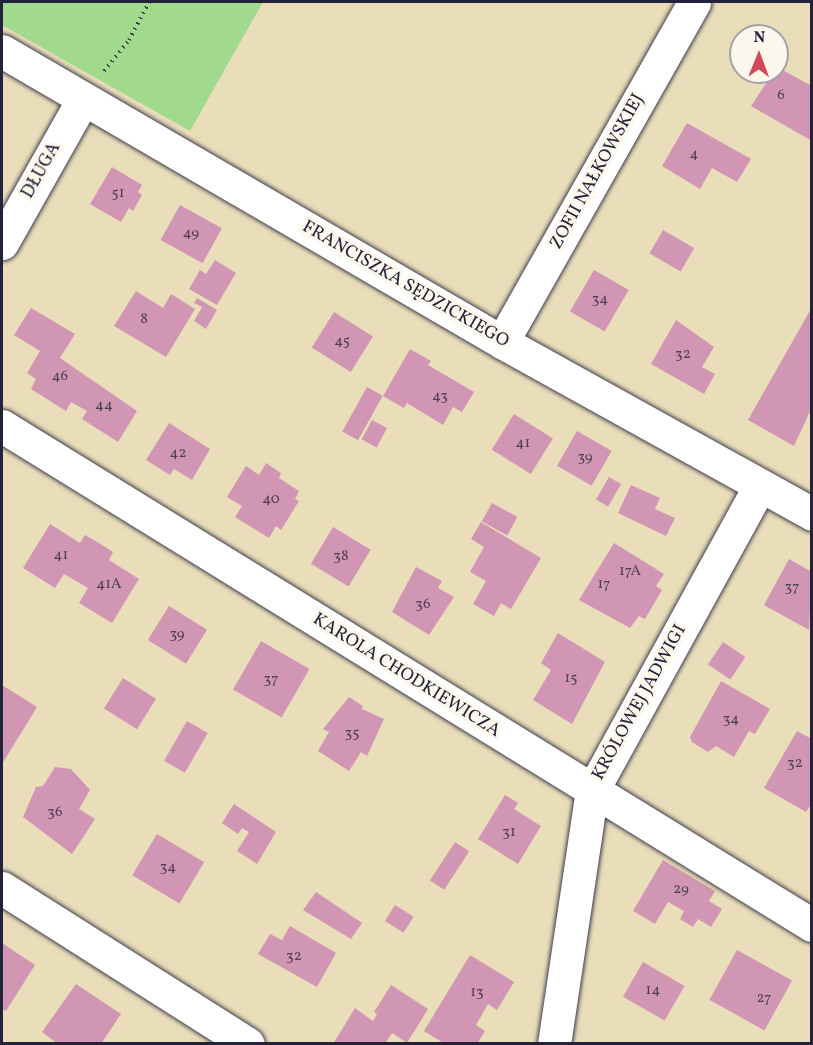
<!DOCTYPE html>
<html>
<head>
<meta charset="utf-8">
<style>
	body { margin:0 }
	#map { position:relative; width:813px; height:1045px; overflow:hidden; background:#eadeba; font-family:Vollkorn,serif }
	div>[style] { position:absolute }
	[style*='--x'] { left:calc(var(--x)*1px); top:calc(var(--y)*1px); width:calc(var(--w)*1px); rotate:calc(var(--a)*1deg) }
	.green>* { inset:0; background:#a1da8d }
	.building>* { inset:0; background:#d196b3; transform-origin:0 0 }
	.path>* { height:4px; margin-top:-2px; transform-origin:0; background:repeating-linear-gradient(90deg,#403e4e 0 1.5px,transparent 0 6px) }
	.roads { filter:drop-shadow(0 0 2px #403e4e) drop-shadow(0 0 2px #403e4e) }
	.minor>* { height:33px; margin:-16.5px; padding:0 16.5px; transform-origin:16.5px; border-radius:16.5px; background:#fff }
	span { translate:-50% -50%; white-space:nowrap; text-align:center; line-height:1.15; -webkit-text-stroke:6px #fbf7ec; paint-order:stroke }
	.number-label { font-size:15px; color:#4e3f59 }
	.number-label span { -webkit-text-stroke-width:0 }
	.street-label { font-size:18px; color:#22223b }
	.frame { position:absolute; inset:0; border:3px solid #22223b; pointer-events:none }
	.north { position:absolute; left:729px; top:24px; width:60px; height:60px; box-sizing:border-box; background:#fbf7ec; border:2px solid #a4a2a5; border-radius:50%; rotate:1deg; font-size:16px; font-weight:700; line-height:24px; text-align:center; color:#22223b }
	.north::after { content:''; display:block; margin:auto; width:21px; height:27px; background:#d1495b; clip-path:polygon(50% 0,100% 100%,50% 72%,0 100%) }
</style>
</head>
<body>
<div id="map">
	<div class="green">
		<div style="clip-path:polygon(2px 2px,263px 2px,190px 131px,2px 25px)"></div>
	</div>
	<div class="building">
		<div style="clip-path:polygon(777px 67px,812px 86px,812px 141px,751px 106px)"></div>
		<div style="clip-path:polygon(687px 123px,751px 159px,737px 182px,712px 168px,700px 189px,662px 166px)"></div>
		<div style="clip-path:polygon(112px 167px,142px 185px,138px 192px,142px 195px,133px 211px,129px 208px,121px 222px,90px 204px)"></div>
		<div style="left:180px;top:205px;width:48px;height:40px;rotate:29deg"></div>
		<div style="left:663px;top:230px;width:36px;height:27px;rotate:30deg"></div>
		<div style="clip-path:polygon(215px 260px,236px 273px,217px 305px,189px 289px,200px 270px,206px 274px)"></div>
		<div style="left:594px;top:270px;width:40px;height:48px;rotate:30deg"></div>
		<div style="clip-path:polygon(136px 291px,163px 308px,171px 294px,195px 309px,166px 357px,114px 326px)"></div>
		<div style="clip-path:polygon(197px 298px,217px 310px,206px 329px,194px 321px,202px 307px,194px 303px)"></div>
		<div style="clip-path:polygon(812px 307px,812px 407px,794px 446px,748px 420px)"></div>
		<div style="clip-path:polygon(31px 308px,75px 334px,60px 358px,137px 411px,118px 442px,82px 419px,87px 411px,71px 402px,66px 411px,31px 389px,36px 379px,27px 373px,40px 351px,14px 335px)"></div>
		<div style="left:334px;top:312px;width:46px;height:42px;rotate:32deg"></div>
		<div style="clip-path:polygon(676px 320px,714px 347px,702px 367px,715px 374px,704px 394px,651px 364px)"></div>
		<div style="clip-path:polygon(410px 349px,431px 361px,428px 365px,474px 392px,462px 412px,453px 407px,443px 425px,407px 403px,404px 408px,383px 396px)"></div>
		<div style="left:367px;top:387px;width:18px;height:51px;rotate:29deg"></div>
		<div style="left:514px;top:414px;width:46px;height:42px;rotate:32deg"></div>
		<div style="left:372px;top:420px;width:17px;height:22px;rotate:28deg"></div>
		<div style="clip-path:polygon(169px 423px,210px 449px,192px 480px,174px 469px,170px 475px,146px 460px)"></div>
		<div style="left:577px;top:431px;width:40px;height:40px;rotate:30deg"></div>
		<div style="clip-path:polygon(266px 463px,281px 473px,279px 478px,299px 491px,295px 499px,299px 501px,281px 530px,276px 526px,269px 538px,235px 517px,242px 506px,227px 497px,246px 466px,259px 475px)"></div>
		<div style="left:609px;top:477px;width:14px;height:26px;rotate:30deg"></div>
		<div style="clip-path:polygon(631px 485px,660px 498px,655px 509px,675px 518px,666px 536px,618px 513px)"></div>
		<div style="left:492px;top:503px;width:29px;height:21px;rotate:29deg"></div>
		<div style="clip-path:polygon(481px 522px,541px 558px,511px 609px,501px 603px,494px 616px,473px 604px,486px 581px,470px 572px,484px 547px,471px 539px)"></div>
		<div style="clip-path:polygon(50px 524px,80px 543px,85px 535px,99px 543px,113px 552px,109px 560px,139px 579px,112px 623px,79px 603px,88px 588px,64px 574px,55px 588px,23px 568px)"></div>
		<div style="left:333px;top:527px;width:44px;height:43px;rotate:31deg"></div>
		<div style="clip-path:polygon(614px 543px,664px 574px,656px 586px,662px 590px,645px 619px,639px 616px,630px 628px,579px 600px)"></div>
		<div style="clip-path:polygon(789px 559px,812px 572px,809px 630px,764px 605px)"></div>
		<div style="clip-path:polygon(416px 567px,442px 581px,438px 588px,454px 597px,429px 635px,392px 612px)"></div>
		<div style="left:169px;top:606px;width:45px;height:40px;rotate:32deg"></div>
		<div style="clip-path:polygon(558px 633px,605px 662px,572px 724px,533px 700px,551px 670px,541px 663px)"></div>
		<div style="left:261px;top:641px;width:56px;height:56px;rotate:30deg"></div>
		<div style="left:723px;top:642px;width:27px;height:27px;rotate:34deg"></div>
		<div style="left:123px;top:678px;width:39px;height:36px;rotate:32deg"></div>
		<div style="clip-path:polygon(721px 681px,770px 709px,755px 734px,749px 731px,734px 757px,716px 746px,708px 752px,692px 742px,690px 737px)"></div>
		<div style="clip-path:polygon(2px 685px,37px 707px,2px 764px)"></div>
		<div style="clip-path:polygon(349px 697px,363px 706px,362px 709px,384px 719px,367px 756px,361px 752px,349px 771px,318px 751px,329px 732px,323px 729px)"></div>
		<div style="left:187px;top:721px;width:24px;height:46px;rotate:30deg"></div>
		<div style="clip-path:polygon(797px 731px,812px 739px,812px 803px,806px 812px,764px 788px)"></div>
		<div style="clip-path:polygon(55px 767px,71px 769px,90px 790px,79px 809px,95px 819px,72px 854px,23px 817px,36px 787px,43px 786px)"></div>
		<div style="clip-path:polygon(505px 795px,518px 803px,514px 809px,541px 826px,518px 864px,478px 839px)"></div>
		<div style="clip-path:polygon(234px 804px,276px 832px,257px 864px,237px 851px,249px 832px,242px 828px,238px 834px,222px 823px)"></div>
		<div style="left:157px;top:834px;width:55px;height:48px;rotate:31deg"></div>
		<div style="left:455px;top:842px;width:17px;height:46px;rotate:33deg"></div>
		<div style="clip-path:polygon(663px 860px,715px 891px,709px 901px,722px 909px,711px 927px,698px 919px,693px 927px,680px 919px,684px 911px,668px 902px,655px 924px,633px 911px)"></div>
		<div style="clip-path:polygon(316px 892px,362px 923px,351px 939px,303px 910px)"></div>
		<div style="left:395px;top:905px;width:22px;height:19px;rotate:32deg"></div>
		<div style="clip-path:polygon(290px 926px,336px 953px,317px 987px,258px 954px,270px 934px,282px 940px)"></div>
		<div style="clip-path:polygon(2px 943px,35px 965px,6px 1011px,2px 1009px)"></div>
		<div style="left:737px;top:950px;width:63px;height:57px;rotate:29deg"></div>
		<div style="clip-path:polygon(470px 955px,514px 982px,497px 1010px,488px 1004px,476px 1025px,485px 1031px,477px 1044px,445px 1044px,424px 1031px)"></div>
		<div style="left:643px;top:962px;width:48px;height:40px;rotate:30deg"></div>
		<div style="clip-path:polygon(76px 984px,121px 1014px,101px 1044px,58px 1044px,42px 1032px)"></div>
		<div style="clip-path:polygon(391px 985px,428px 1009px,407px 1043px,392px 1033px,385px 1044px,333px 1044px,355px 1008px,373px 1021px,377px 1014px,374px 1012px)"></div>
	</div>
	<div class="path">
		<div style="--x:104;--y:71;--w:40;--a:-51"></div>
		<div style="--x:129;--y:40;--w:43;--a:-62.2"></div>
	</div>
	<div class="roads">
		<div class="minor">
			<div style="--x:2;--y:51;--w:579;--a:30.2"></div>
			<div style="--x:502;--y:342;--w:355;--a:29"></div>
			<div style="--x:2;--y:243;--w:165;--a:-60.6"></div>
			<div style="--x:502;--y:342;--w:390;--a:-60.5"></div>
			<div style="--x:2;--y:426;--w:951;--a:31.64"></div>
			<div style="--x:2;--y:888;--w:291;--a:32.4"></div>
			<div style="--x:554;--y:1044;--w:256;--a:-81.5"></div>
			<div style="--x:592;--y:791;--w:348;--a:-61.2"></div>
		</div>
	</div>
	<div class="number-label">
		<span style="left:781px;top:96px">6</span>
		<span style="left:694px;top:155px">4</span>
		<span style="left:118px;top:194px">51</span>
		<span style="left:191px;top:234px">49</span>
		<span style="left:600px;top:300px">34</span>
		<span style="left:144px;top:320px">8</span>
		<span style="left:342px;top:342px">45</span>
		<span style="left:683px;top:355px">32</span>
		<span style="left:60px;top:377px">46</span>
		<span style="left:440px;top:397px">43</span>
		<span style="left:104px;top:406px">44</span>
		<span style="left:523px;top:444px">41</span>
		<span style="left:178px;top:454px">42</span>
		<span style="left:585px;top:458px">39</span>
		<span style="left:271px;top:500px">40</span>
		<span style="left:61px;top:556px">41</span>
		<span style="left:341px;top:557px">38</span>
		<span style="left:630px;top:572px">17A</span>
		<span style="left:109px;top:585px">41A</span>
		<span style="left:604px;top:585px">17</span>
		<span style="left:792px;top:588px">37</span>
		<span style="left:423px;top:605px">36</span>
		<span style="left:177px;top:635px">39</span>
		<span style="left:571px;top:679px">15</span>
		<span style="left:271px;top:680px">37</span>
		<span style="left:731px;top:720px">34</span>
		<span style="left:352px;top:734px">35</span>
		<span style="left:795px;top:764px">32</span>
		<span style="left:55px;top:813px">36</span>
		<span style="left:509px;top:833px">31</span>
		<span style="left:168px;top:868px">34</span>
		<span style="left:681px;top:890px">29</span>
		<span style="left:294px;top:957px">32</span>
		<span style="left:653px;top:991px">14</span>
		<span style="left:477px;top:993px">13</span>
		<span style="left:764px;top:999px">27</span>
	</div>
	<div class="street-label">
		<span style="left:42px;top:171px;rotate:-61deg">DŁUGA</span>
		<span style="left:598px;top:172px;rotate:-61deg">ZOFII NAŁKOWSKIEJ</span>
		<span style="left:405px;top:285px;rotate:30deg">FRANCISZKA SĘDZICKIEGO</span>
		<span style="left:406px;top:676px;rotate:32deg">KAROLA CHODKIEWICZA</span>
		<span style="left:640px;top:703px;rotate:-61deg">KRÓLOWEJ JADWIGI</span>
	</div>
	<div class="frame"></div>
	<div class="north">N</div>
</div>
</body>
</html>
